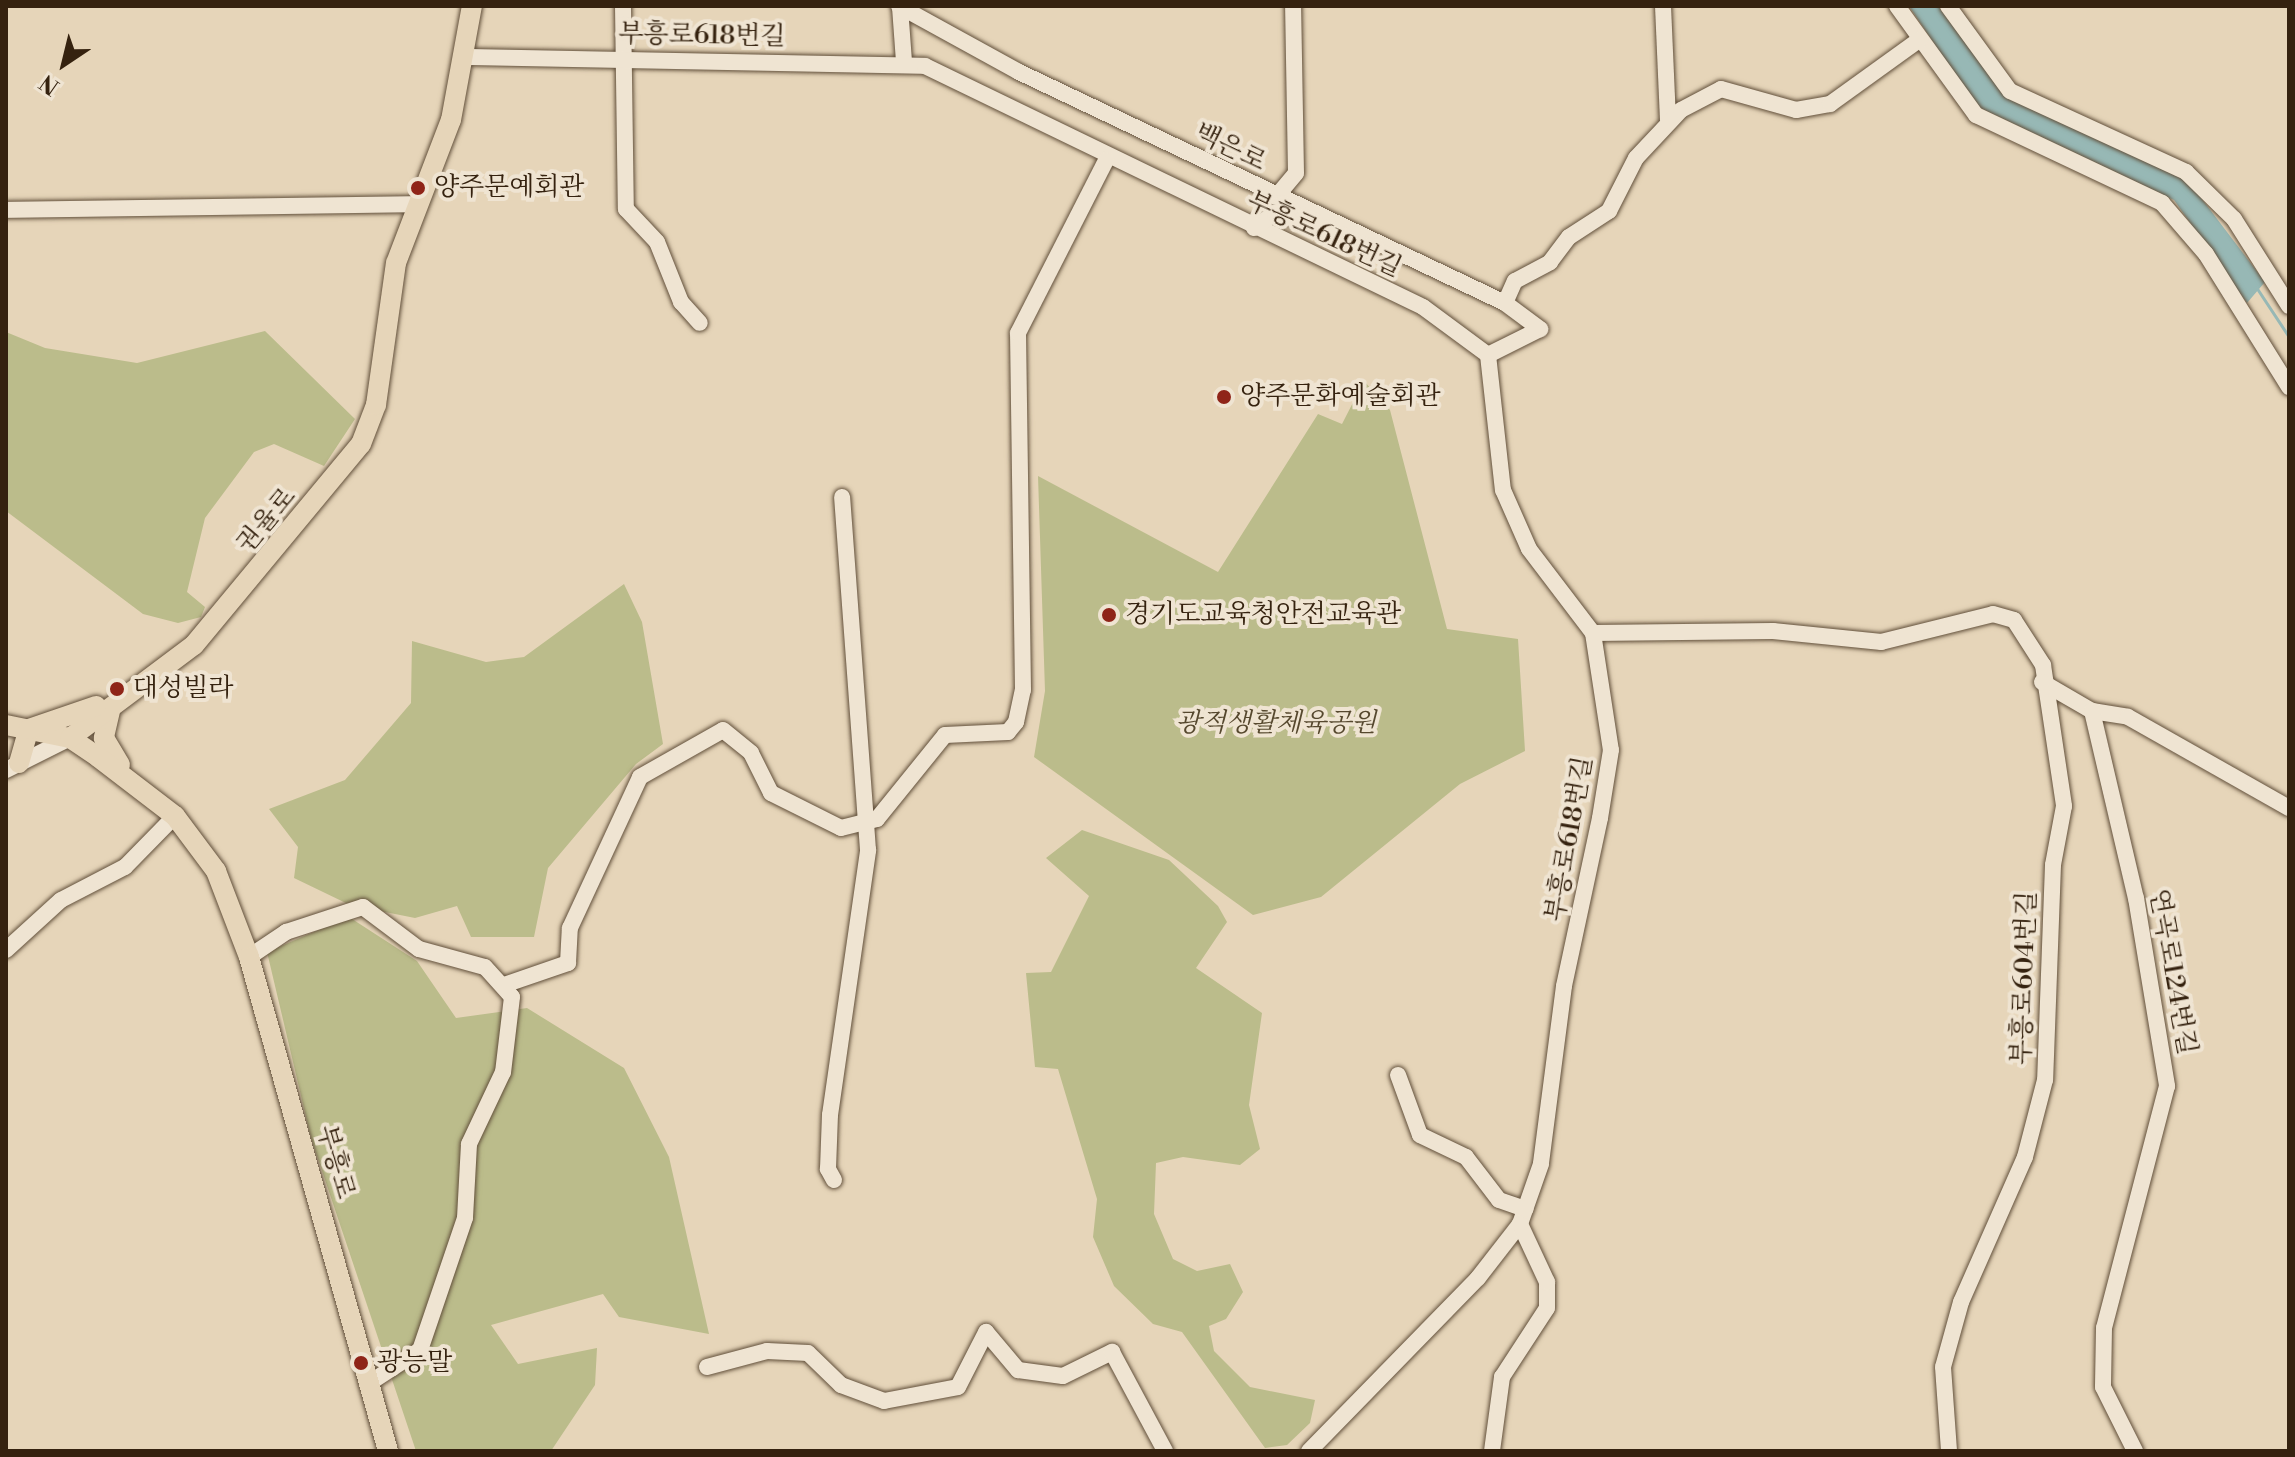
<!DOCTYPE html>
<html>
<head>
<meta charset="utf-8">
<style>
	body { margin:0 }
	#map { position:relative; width:2295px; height:1457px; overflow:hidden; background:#e6d5b9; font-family:"Libre Bodoni","Noto Serif KR",serif }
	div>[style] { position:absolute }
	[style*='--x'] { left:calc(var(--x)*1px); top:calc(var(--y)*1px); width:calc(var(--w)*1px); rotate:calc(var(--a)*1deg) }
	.green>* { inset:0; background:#bbbc8b }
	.water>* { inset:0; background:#97b8b5 }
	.stream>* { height:3px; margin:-1.5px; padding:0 1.5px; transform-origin:1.5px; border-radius:1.5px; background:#97b8b5 }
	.roads { filter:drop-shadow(0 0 2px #614f3a) drop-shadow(0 0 2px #614f3a) }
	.minor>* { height:16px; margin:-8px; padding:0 8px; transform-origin:8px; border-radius:8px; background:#efe4d2 }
	.major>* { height:20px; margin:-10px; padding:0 10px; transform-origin:10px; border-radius:10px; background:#e6d5b9 }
	.dots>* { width:22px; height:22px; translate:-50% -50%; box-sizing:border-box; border:4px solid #efe4d2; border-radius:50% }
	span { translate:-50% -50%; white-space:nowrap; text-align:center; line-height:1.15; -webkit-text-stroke:8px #efe4d2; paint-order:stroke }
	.street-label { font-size:26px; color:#35220f }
	.poi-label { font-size:26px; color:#35220f }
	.left { translate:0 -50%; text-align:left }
	.park-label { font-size:26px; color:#56482e; font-style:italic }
	.frame { position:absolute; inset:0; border:8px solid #35220f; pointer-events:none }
	.north { position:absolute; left:24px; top:24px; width:80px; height:80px; -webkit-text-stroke:6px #efe4d2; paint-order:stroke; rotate:215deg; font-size:22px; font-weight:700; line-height:32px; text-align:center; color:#35220f }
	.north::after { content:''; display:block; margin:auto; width:28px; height:36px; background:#35220f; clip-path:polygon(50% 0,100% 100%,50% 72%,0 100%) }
</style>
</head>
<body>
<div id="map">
	<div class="green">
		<div style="clip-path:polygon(265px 331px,355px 419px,324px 466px,274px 444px,254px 452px,205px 518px,187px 592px,205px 607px,201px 617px,178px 623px,143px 614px,6px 511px,6px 332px,45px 348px,137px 363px)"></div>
		<div style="clip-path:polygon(1364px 381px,1390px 410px,1447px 629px,1518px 639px,1525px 751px,1460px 784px,1321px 897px,1253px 915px,1034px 757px,1045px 691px,1038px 476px,1218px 572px,1318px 414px,1342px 424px)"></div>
		<div style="clip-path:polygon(624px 584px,642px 622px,663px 744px,636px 764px,548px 868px,534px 937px,471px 937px,457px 906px,415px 918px,350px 905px,294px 878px,298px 847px,269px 809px,345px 780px,411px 703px,412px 641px,486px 662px,524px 657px)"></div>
		<div style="clip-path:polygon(1082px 830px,1169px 860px,1218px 906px,1227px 922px,1196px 968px,1262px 1013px,1249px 1105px,1260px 1149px,1240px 1165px,1183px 1157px,1156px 1163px,1154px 1214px,1173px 1259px,1197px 1271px,1230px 1264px,1243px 1292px,1226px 1319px,1209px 1326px,1214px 1351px,1250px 1387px,1315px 1400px,1310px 1423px,1287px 1445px,1265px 1448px,1182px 1332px,1153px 1324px,1114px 1286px,1093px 1237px,1097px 1199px,1058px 1069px,1035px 1067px,1026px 973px,1051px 972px,1089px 896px,1046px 858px)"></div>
		<div style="clip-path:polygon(349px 917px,417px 961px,456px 1018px,527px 1008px,624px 1068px,669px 1157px,709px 1334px,619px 1317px,603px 1294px,491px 1325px,518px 1364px,597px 1348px,595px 1385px,551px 1451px,416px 1451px,311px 1138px,267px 952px)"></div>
	</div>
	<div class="water">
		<div style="clip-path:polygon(1909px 6px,1938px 6px,2002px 93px,2189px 182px,2265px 282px,2247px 303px,2174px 200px,1976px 106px)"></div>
	</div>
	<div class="stream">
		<div style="--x:2256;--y:287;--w:60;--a:56.6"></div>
	</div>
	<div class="roads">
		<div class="minor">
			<div style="--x:623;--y:6;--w:203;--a:89.2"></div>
			<div style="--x:626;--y:209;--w:45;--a:46.8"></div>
			<div style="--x:657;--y:242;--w:65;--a:68.2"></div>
			<div style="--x:681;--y:302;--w:28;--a:48"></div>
			<div style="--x:899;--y:6;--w:137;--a:28.8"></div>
			<div style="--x:1019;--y:72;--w:538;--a:25.42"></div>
			<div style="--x:1505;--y:303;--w:44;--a:36.6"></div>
			<div style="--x:1663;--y:6;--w:114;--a:87.5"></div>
			<div style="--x:1897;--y:6;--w:135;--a:54.1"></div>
			<div style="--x:1976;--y:115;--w:206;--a:25.3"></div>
			<div style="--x:2162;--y:203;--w:67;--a:49.2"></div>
			<div style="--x:2206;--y:254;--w:157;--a:58"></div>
			<div style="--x:1948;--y:6;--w:105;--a:53.9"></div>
			<div style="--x:2010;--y:91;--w:194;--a:24.7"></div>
			<div style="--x:2186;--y:172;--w:67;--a:44.4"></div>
			<div style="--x:2234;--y:219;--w:103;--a:57.7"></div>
			<div style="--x:900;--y:7;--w:55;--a:85.8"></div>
			<div style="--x:465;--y:57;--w:460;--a:1.1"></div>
			<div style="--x:925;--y:66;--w:553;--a:25.82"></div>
			<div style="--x:1423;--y:307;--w:81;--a:36.4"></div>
			<div style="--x:1488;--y:355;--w:136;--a:83.7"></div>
			<div style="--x:1503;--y:490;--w:64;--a:66.2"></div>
			<div style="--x:1529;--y:549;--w:106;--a:52.7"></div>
			<div style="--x:1593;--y:633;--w:118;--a:81.3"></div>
			<div style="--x:1611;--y:750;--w:69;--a:99.2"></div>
			<div style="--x:1600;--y:818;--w:172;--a:102.1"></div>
			<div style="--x:1564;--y:986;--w:179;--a:97.4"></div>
			<div style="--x:1541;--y:1164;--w:64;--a:109.3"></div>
			<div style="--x:1520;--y:1224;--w:68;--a:127.9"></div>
			<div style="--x:1478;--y:1278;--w:242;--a:134.3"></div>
			<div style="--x:1276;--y:197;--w:31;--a:-50"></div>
			<div style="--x:1296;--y:173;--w:167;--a:-91"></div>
			<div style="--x:6;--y:210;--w:413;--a:-0.8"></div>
			<div style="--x:1254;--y:228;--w:26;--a:-36"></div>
			<div style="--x:1275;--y:213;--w:57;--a:17.5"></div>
			<div style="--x:1505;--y:303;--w:24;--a:-66"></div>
			<div style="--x:1515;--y:281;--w:40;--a:-28"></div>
			<div style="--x:1550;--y:262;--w:31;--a:-53"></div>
			<div style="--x:1569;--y:237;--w:48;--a:-33"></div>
			<div style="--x:1609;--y:211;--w:59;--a:-63"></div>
			<div style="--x:1636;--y:158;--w:66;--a:-46.8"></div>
			<div style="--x:1681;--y:110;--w:45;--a:-27.7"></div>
			<div style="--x:1721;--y:89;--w:78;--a:15.6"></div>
			<div style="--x:1796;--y:110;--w:35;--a:-10"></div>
			<div style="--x:1830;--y:104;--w:111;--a:-35.8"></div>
			<div style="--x:1488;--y:355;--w:58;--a:-26.6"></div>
			<div style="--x:1593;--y:633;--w:180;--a:-0.6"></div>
			<div style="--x:1773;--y:631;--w:109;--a:5.8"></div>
			<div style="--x:1881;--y:642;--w:115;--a:-14"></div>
			<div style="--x:1993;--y:614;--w:22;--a:16"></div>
			<div style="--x:2014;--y:620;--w:54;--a:57.2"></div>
			<div style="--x:2043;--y:665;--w:143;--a:81.5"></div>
			<div style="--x:2064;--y:806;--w:60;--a:100.6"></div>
			<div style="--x:2053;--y:865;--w:215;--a:92.1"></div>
			<div style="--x:2045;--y:1080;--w:80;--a:104.6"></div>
			<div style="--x:2025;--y:1157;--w:158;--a:113.8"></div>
			<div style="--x:1961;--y:1302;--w:67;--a:105.5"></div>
			<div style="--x:1943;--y:1367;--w:84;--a:85.9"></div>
			<div style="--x:2042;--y:682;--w:58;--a:30.1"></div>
			<div style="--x:2092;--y:711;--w:36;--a:9"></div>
			<div style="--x:2128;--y:717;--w:185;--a:29.5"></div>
			<div style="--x:2092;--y:711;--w:192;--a:76.8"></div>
			<div style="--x:2136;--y:898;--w:191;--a:80.6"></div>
			<div style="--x:2167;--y:1086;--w:250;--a:104.6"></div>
			<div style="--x:2104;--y:1328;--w:59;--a:91"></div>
			<div style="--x:2103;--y:1387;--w:72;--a:63.4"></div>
			<div style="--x:6;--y:770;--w:72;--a:-26.6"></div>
			<div style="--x:6;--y:950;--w:74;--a:-42.3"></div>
			<div style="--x:61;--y:900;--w:72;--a:-27.3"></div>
			<div style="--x:125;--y:867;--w:71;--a:-45.6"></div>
			<div style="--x:249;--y:957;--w:45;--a:-34"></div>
			<div style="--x:286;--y:932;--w:81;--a:-18"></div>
			<div style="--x:363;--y:907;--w:70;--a:36.9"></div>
			<div style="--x:419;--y:949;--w:68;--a:15.3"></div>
			<div style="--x:485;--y:967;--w:40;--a:48"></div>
			<div style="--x:512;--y:997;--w:76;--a:96.8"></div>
			<div style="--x:503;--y:1072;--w:80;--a:115.3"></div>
			<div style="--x:469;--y:1144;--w:74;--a:93.1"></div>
			<div style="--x:465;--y:1218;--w:139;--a:108.8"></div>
			<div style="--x:420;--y:1350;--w:55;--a:146.9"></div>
			<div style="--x:504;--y:985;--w:68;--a:-19"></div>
			<div style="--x:568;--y:963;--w:35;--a:-87"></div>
			<div style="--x:570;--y:928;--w:166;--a:-65.1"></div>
			<div style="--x:640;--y:777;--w:95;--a:-29.5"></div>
			<div style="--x:723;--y:730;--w:36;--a:39"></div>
			<div style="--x:751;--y:753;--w:45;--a:63.4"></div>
			<div style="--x:771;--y:793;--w:78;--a:26.6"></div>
			<div style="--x:841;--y:828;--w:37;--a:-14"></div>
			<div style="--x:877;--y:819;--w:108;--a:-51"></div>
			<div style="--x:945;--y:735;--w:63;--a:-2.7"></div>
			<div style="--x:1008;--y:732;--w:13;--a:-51"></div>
			<div style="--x:1016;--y:722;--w:33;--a:-78"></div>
			<div style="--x:1023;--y:690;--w:357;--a:-90.8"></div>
			<div style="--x:1018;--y:333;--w:194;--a:-63"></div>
			<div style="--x:1398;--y:1075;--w:64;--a:69.9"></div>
			<div style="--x:1420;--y:1135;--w:51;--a:25.6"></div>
			<div style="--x:1466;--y:1157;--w:54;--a:52.5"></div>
			<div style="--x:1499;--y:1200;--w:28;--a:19"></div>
			<div style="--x:834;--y:1180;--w:13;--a:-119"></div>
			<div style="--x:828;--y:1169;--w:54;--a:-87.9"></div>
			<div style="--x:830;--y:1115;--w:268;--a:-81.8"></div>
			<div style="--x:868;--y:850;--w:354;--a:-94.2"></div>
			<div style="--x:707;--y:1367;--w:62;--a:-14.9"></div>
			<div style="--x:767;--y:1351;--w:41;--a:2.8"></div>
			<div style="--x:808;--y:1353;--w:46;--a:44.1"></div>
			<div style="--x:841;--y:1385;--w:46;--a:20.4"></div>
			<div style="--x:884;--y:1401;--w:75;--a:-10.7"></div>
			<div style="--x:958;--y:1387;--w:62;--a:-63"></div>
			<div style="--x:986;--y:1332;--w:50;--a:49.9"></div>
			<div style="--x:1018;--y:1370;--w:45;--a:7.6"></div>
			<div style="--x:1063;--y:1376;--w:55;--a:-26.1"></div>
			<div style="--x:1112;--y:1352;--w:112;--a:61.8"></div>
			<div style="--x:1492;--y:1451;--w:75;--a:-82.3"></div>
			<div style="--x:1502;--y:1377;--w:82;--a:-56.9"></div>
			<div style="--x:1547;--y:1308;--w:26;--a:-90"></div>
			<div style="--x:1547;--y:1282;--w:64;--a:-115"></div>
		</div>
		<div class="major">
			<div style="--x:110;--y:711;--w:28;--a:103"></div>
			<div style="--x:104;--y:738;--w:31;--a:59"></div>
			<div style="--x:6;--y:725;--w:65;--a:11.5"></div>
			<div style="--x:70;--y:738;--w:34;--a:34"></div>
			<div style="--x:98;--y:757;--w:97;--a:37.5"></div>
			<div style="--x:175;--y:816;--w:69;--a:53.3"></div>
			<div style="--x:216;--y:871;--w:92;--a:69"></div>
			<div style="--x:249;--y:957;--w:513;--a:74.28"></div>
			<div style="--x:70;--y:738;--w:155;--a:-36.9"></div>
			<div style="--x:194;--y:645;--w:261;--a:-50.3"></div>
			<div style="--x:361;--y:444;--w:42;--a:-69"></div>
			<div style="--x:376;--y:405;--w:143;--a:-82"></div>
			<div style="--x:396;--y:263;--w:153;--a:-69"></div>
			<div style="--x:451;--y:120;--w:116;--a:-79.6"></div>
			<div style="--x:19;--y:763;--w:35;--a:-74"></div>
			<div style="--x:29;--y:729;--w:71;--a:-18.9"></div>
		</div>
	</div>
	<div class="dots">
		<div style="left:418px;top:188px;background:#8f2418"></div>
		<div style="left:1224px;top:397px;background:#8f2418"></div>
		<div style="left:1109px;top:615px;background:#8f2418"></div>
		<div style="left:117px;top:689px;background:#8f2418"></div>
		<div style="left:361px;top:1363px;background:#8f2418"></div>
	</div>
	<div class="street-label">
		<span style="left:702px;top:36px;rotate:1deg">부흥로618번길</span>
		<span style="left:1230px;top:148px;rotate:26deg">백은로</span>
		<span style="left:1324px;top:235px;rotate:25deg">부흥로618번길</span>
		<span style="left:267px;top:521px;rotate:-50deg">권율로</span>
		<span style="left:1570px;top:839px;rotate:-80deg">부흥로618번길</span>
		<span style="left:2172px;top:972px;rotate:80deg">연곡로124번길</span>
		<span style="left:2025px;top:978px;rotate:-88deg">부흥로604번길</span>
		<span style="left:335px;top:1162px;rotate:74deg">부흥로</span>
	</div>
	<div class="poi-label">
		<span class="left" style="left:434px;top:188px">양주문예회관</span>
		<span class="left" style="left:1240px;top:397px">양주문화예술회관</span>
		<span class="left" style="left:1125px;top:615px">경기도교육청안전교육관</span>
		<span class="left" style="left:133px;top:689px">대성빌라</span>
		<span class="left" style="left:377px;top:1363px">광능말</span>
	</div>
	<div class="park-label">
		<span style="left:1276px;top:724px">광적생활체육공원</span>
	</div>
	<div class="frame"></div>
	<div class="north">N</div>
</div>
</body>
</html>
